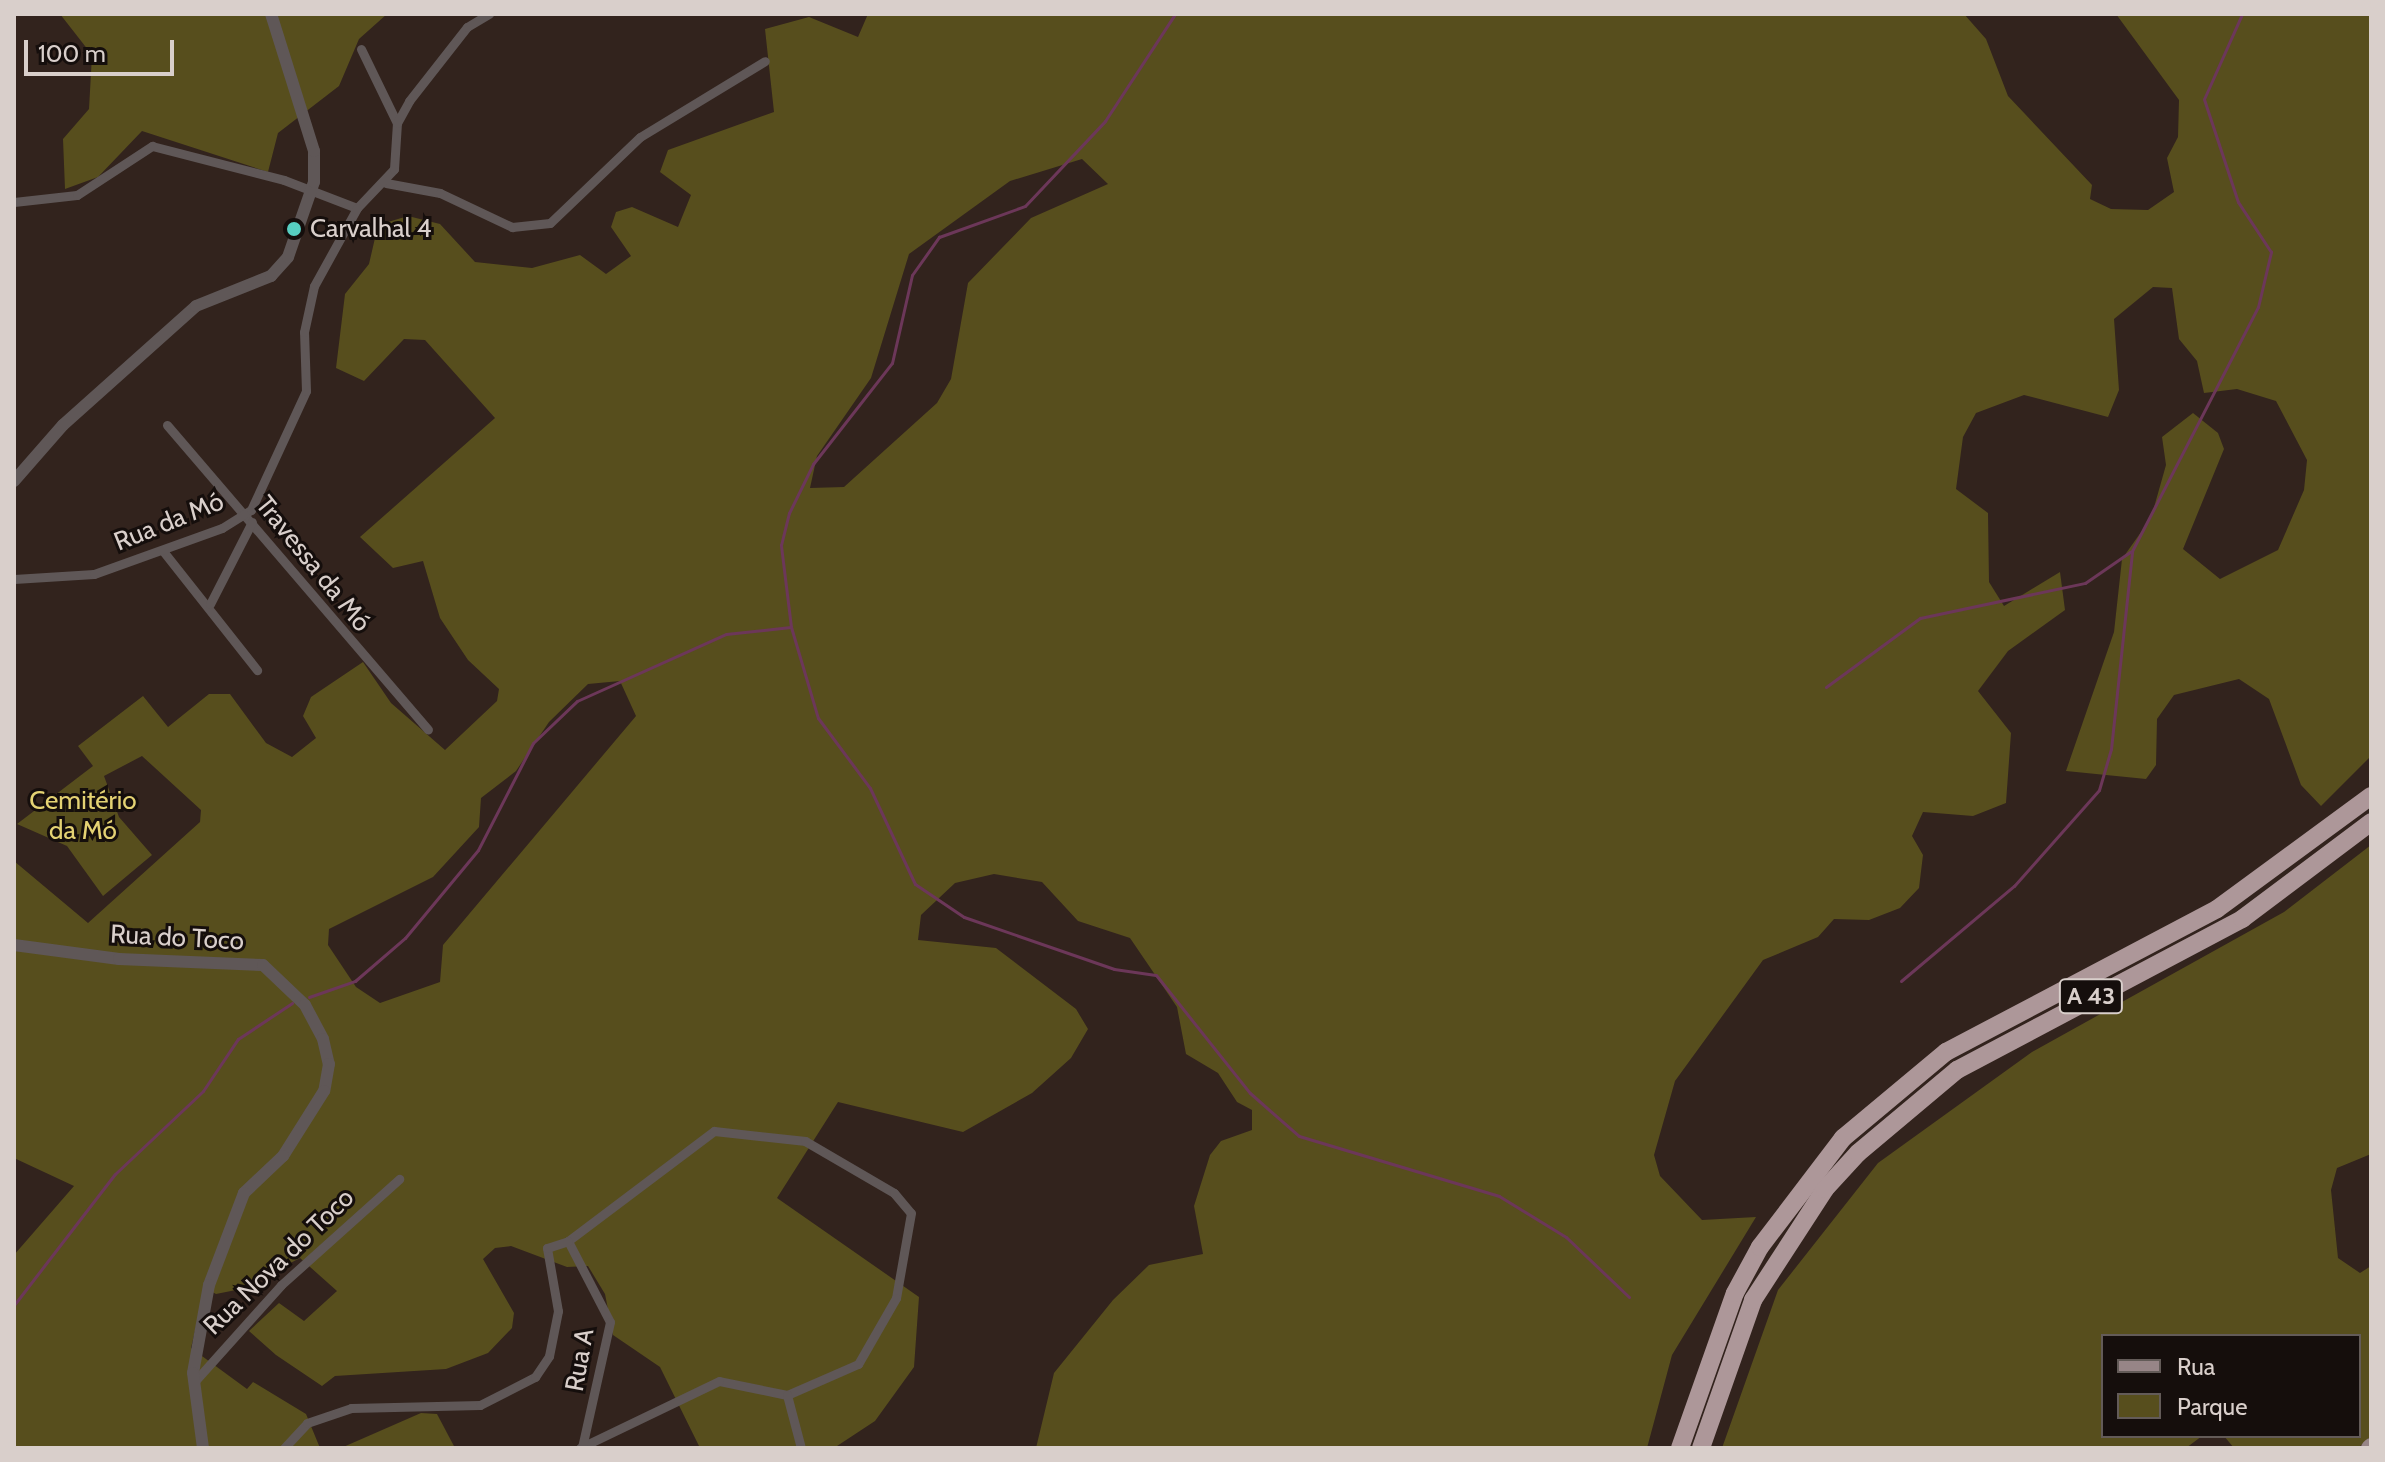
<!DOCTYPE html>
<html>
<head>
<meta charset="utf-8">
<style>
	body { margin:0 }
	#map { position:relative; width:2385px; height:1462px; overflow:hidden; background:#32231d; font-family:Cabin,sans-serif }
	div>[style] { position:absolute }
	[style*='--x'] { left:calc(var(--x)*1px); top:calc(var(--y)*1px); width:calc(var(--w)*1px); rotate:calc(var(--a)*1deg) }
	.green>* { inset:0; background:#574e1d }
	.stream>* { height:3px; margin:-1.5px; padding:0 1.5px; transform-origin:1.5px; border-radius:1.5px; background:#6c3759 }
	.minor>* { height:9px; margin:-4.5px; padding:0 4.5px; transform-origin:4.5px; border-radius:4.5px; background:#5f5757 }
	.tertiary>* { height:12px; margin:-6px; padding:0 6px; transform-origin:6px; border-radius:6px; background:#5f5757 }
	.primary>* { height:16px; margin:-8px; padding:0 8px; transform-origin:8px; border-radius:8px; background:#978587 }
	.motorway>* { height:18px; margin:-9px; padding:0 9px; transform-origin:9px; border-radius:9px; background:#ad9799 }
	.dots>* { width:22px; height:22px; translate:-50% -50%; box-sizing:border-box; border:4px solid #150e0c; border-radius:50% }
	span { translate:-50% -50%; white-space:nowrap; text-align:center; line-height:1.15; -webkit-text-stroke:6px #150e0c; paint-order:stroke }
	.shield-label span { padding:2px 6px; background:#150e0c; border:2px solid; border-radius:6px; -webkit-text-stroke-width:0 }
	.shield-label { font-size:24px; color:#d9cfcb; font-weight:700 }
	.poi-label { font-size:26px; color:#d9cfcb }
	.left { translate:0 -50%; text-align:left }
	.street-label { font-size:26px; color:#d9cfcb }
	.park-label { font-size:26px; color:#e4d273 }
	.frame { position:absolute; inset:0; border:16px solid #d9cfcb; pointer-events:none }
	.legend { position:absolute; left:2101px; top:1334px; width:260px; height:104px; box-sizing:border-box; background:#150e0c; border:2px solid #635b58; margin:0; padding:10px 14px; list-style:none; font-size:24px; color:#d9cfcb }
	.legend li { display:flex; align-items:center; gap:16px; height:40px }
	.legend b { width:40px; border:2px solid #635b58 }
	.scale { position:absolute; left:24px; top:40px; width:150px; height:36px; box-sizing:border-box; border:4px solid #d9cfcb; border-top:0; padding-left:10px; font-size:24px; line-height:28px; white-space:nowrap; color:#d9cfcb; -webkit-text-stroke:6px #150e0c; paint-order:stroke }
</style>
</head>
<body>
<div id="map">
	<div class="green">
		<div style="clip-path:polygon(60px 14px,387px 14px,359px 39px,339px 86px,278px 133px,268px 172px,142px 131px,98px 177px,65px 189px,63px 139px,89px 109px,92px 55px)"></div>
		<div style="clip-path:polygon(evenodd,868px 14px,1964px 14px,1986px 39px,2008px 96px,2092px 185px,2090px 199px,2111px 209px,2148px 210px,2174px 192px,2167px 158px,2178px 137px,2179px 100px,2116px 14px,2371px 14px,2371px 756px,2321px 806px,2301px 785px,2269px 699px,2239px 679px,2174px 695px,2157px 719px,2156px 765px,2146px 779px,2066px 771px,2114px 632px,2122px 559px,2151px 518px,2166px 465px,2162px 437px,2193px 413px,2218px 433px,2224px 449px,2183px 549px,2220px 579px,2278px 550px,2304px 490px,2307px 460px,2276px 401px,2237px 389px,2204px 393px,2197px 361px,2179px 339px,2172px 288px,2153px 287px,2114px 319px,2119px 390px,2108px 417px,2024px 395px,1976px 413px,1963px 437px,1956px 489px,1988px 513px,1989px 582px,2004px 606px,2060px 572px,2065px 610px,2008px 651px,1978px 691px,2011px 733px,2006px 803px,1973px 816px,1923px 812px,1912px 836px,1923px 855px,1919px 888px,1900px 908px,1869px 920px,1834px 919px,1818px 937px,1763px 960px,1675px 1081px,1654px 1155px,1660px 1176px,1702px 1220px,1756px 1217px,1672px 1355px,1647px 1448px,1036px 1448px,1054px 1373px,1113px 1300px,1149px 1265px,1203px 1254px,1194px 1206px,1210px 1155px,1221px 1141px,1252px 1130px,1252px 1110px,1237px 1102px,1218px 1073px,1186px 1054px,1177px 1007px,1130px 938px,1078px 921px,1042px 882px,994px 874px,955px 883px,921px 915px,918px 940px,996px 948px,1076px 1009px,1088px 1029px,1071px 1058px,1032px 1093px,963px 1132px,838px 1102px,777px 1198px,919px 1297px,914px 1367px,875px 1421px,834px 1448px,700px 1448px,660px 1367px,613px 1335px,605px 1294px,588px 1266px,567px 1267px,511px 1246px,495px 1248px,483px 1259px,514px 1313px,512px 1328px,488px 1353px,446px 1369px,335px 1376px,322px 1386px,276px 1355px,249px 1331px,279px 1303px,304px 1321px,337px 1291px,300px 1258px,241px 1289px,216px 1294px,205px 1288px,191px 1348px,247px 1389px,253px 1382px,306px 1414px,320px 1448px,14px 1448px,14px 1255px,74px 1186px,14px 1158px,14px 861px,88px 923px,200px 822px,201px 810px,142px 756px,104px 776px,119px 817px,152px 855px,103px 896px,67px 846px,17px 824px,93px 766px,78px 746px,143px 696px,168px 727px,209px 694px,230px 694px,266px 743px,292px 757px,316px 738px,303px 716px,311px 697px,363px 662px,391px 703px,445px 750px,497px 701px,499px 689px,468px 660px,440px 618px,423px 561px,393px 568px,360px 537px,495px 418px,425px 340px,404px 339px,364px 381px,336px 368px,345px 294px,369px 264px,378px 225px,408px 216px,440px 224px,475px 262px,532px 268px,580px 255px,606px 274px,631px 256px,611px 227px,616px 212px,632px 207px,678px 227px,691px 195px,660px 172px,668px 150px,774px 112px,765px 29px,809px 17px,858px 37px,868px 14px,1082px 159px,1108px 184px,1031px 218px,968px 283px,951px 379px,937px 403px,844px 487px,810px 488px,817px 456px,871px 378px,909px 254px,1010px 181px,1082px 159px,868px 14px,620px 681px,636px 716px,443px 945px,440px 982px,380px 1003px,356px 987px,328px 945px,329px 929px,433px 877px,479px 827px,481px 798px,516px 771px,549px 722px,588px 684px,620px 681px)"></div>
		<div style="clip-path:polygon(2371px 845px,2371px 1154px,2337px 1168px,2331px 1190px,2338px 1258px,2360px 1273px,2371px 1266px,2371px 1436px,2358px 1448px,2234px 1448px,2224px 1436px,2359px 1436px,2359px 1336px,2103px 1336px,2103px 1436px,2202px 1436px,2186px 1448px,1722px 1448px,1778px 1290px,1878px 1163px,2032px 1052px,2284px 912px)"></div>
		<div style="clip-path:polygon(421px 1413px,437px 1414px,455px 1448px,341px 1448px)"></div>
	</div>
	<div class="stream">
		<div style="--x:791;--y:627;--w:95;--a:73.5"></div>
		<div style="--x:818;--y:718;--w:87;--a:53.4"></div>
		<div style="--x:870;--y:788;--w:106;--a:64.9"></div>
		<div style="--x:915;--y:884;--w:59;--a:34"></div>
		<div style="--x:964;--y:917;--w:159;--a:19.1"></div>
		<div style="--x:1114;--y:969;--w:42;--a:8.1"></div>
		<div style="--x:1156;--y:975;--w:151;--a:51.5"></div>
		<div style="--x:1250;--y:1093;--w:65;--a:41.3"></div>
		<div style="--x:1299;--y:1136;--w:209;--a:16.7"></div>
		<div style="--x:1499;--y:1196;--w:79;--a:31.5"></div>
		<div style="--x:1566;--y:1237;--w:87;--a:43.6"></div>
		<div style="--x:1826;--y:687;--w:117;--a:-36.3"></div>
		<div style="--x:1920;--y:618;--w:169;--a:-12"></div>
		<div style="--x:2085;--y:583;--w:55;--a:-34.6"></div>
		<div style="--x:1901;--y:981;--w:148;--a:-40.1"></div>
		<div style="--x:2014;--y:886;--w:128;--a:-48.5"></div>
		<div style="--x:2099;--y:790;--w:43;--a:-73.7"></div>
		<div style="--x:2111;--y:749;--w:199;--a:-83.9"></div>
		<div style="--x:2132;--y:551;--w:275;--a:-62.7"></div>
		<div style="--x:2258;--y:307;--w:57;--a:-76.7"></div>
		<div style="--x:2271;--y:252;--w:60;--a:-123.4"></div>
		<div style="--x:2238;--y:202;--w:108;--a:-108.3"></div>
		<div style="--x:2204;--y:99;--w:93;--a:-65.9"></div>
		<div style="--x:309;--y:997;--w:49;--a:-19.2"></div>
		<div style="--x:355;--y:981;--w:66;--a:-40.7"></div>
		<div style="--x:405;--y:938;--w:114;--a:-50.3"></div>
		<div style="--x:478;--y:850;--w:120;--a:-62.8"></div>
		<div style="--x:533;--y:743;--w:61;--a:-43.7"></div>
		<div style="--x:577;--y:701;--w:163;--a:-24.2"></div>
		<div style="--x:726;--y:634;--w:65;--a:-6.1"></div>
		<div style="--x:791;--y:627;--w:83;--a:-97"></div>
		<div style="--x:781;--y:545;--w:33;--a:-76"></div>
		<div style="--x:789;--y:513;--w:55;--a:-63.9"></div>
		<div style="--x:813;--y:464;--w:128;--a:-52"></div>
		<div style="--x:892;--y:363;--w:90;--a:-77.2"></div>
		<div style="--x:912;--y:275;--w:47;--a:-54.6"></div>
		<div style="--x:939;--y:237;--w:91;--a:-19.8"></div>
		<div style="--x:1025;--y:206;--w:117;--a:-46.7"></div>
		<div style="--x:1105;--y:121;--w:128;--a:-56.8"></div>
		<div style="--x:14;--y:1305;--w:165;--a:-52.4"></div>
		<div style="--x:115;--y:1174;--w:121;--a:-43.3"></div>
		<div style="--x:203;--y:1091;--w:63;--a:-56.1"></div>
		<div style="--x:238;--y:1039;--w:65;--a:-33.7"></div>
	</div>
	<div class="minor">
		<div style="--x:361;--y:49;--w:82;--a:64.1"></div>
		<div style="--x:386;--y:183;--w:55;--a:10.5"></div>
		<div style="--x:440;--y:193;--w:80;--a:25.3"></div>
		<div style="--x:512;--y:227;--w:38;--a:-6"></div>
		<div style="--x:550;--y:223;--w:124;--a:-43.7"></div>
		<div style="--x:640;--y:137;--w:146;--a:-31.3"></div>
		<div style="--x:14;--y:202;--w:63;--a:-6.3"></div>
		<div style="--x:77;--y:195;--w:90;--a:-33.2"></div>
		<div style="--x:152;--y:146;--w:136;--a:14.4"></div>
		<div style="--x:284;--y:180;--w:78;--a:21"></div>
		<div style="--x:357;--y:208;--w:54;--a:-46.5"></div>
		<div style="--x:394;--y:169;--w:46;--a:-86.3"></div>
		<div style="--x:397;--y:123;--w:25;--a:-61"></div>
		<div style="--x:409;--y:101;--w:94;--a:-51.9"></div>
		<div style="--x:467;--y:27;--w:26;--a:-31"></div>
		<div style="--x:167;--y:425;--w:401;--a:49.4"></div>
		<div style="--x:163;--y:551;--w:152;--a:51.7"></div>
		<div style="--x:14;--y:579;--w:80;--a:-3.6"></div>
		<div style="--x:94;--y:574;--w:136;--a:-19.8"></div>
		<div style="--x:222;--y:528;--w:34;--a:-32"></div>
		<div style="--x:251;--y:510;--w:131;--a:-65.2"></div>
		<div style="--x:306;--y:391;--w:59;--a:-91.9"></div>
		<div style="--x:304;--y:332;--w:47;--a:-77.7"></div>
		<div style="--x:314;--y:286;--w:89;--a:-61.1"></div>
		<div style="--x:210;--y:604;--w:92;--a:-62.9"></div>
		<div style="--x:568;--y:1241;--w:183;--a:-37"></div>
		<div style="--x:714;--y:1131;--w:92;--a:6.3"></div>
		<div style="--x:805;--y:1141;--w:103;--a:30.3"></div>
		<div style="--x:894;--y:1193;--w:26;--a:50"></div>
		<div style="--x:911;--y:1213;--w:86;--a:100"></div>
		<div style="--x:896;--y:1298;--w:76;--a:119.9"></div>
		<div style="--x:858;--y:1364;--w:77;--a:156.4"></div>
		<div style="--x:787;--y:1395;--w:69;--a:-168.4"></div>
		<div style="--x:719;--y:1381;--w:154;--a:154.3"></div>
		<div style="--x:568;--y:1241;--w:91;--a:62.6"></div>
		<div style="--x:610;--y:1322;--w:128;--a:102.6"></div>
		<div style="--x:195;--y:1381;--w:129;--a:-48.1"></div>
		<div style="--x:281;--y:1285;--w:159;--a:-41.9"></div>
		<div style="--x:787;--y:1395;--w:55;--a:75.2"></div>
		<div style="--x:284;--y:1448;--w:34;--a:-47"></div>
		<div style="--x:307;--y:1423;--w:46;--a:-18.8"></div>
		<div style="--x:351;--y:1408;--w:129;--a:-1.3"></div>
		<div style="--x:480;--y:1405;--w:62;--a:-27"></div>
		<div style="--x:535;--y:1377;--w:25;--a:-56"></div>
		<div style="--x:549;--y:1356;--w:46;--a:-78.7"></div>
		<div style="--x:558;--y:1311;--w:64;--a:-99.9"></div>
		<div style="--x:547;--y:1248;--w:22;--a:-18"></div>
	</div>
	<div class="tertiary">
		<div style="--x:14;--y:481;--w:74;--a:-48.8"></div>
		<div style="--x:63;--y:425;--w:178;--a:-41.8"></div>
		<div style="--x:196;--y:306;--w:81;--a:-21.8"></div>
		<div style="--x:271;--y:276;--w:25;--a:-48"></div>
		<div style="--x:288;--y:257;--w:79;--a:-70.9"></div>
		<div style="--x:314;--y:182;--w:31;--a:-90"></div>
		<div style="--x:314;--y:151;--w:144;--a:-107.4"></div>
		<div style="--x:14;--y:945;--w:106;--a:7.6"></div>
		<div style="--x:119;--y:959;--w:144;--a:2.4"></div>
		<div style="--x:263;--y:965;--w:58;--a:43.6"></div>
		<div style="--x:305;--y:1005;--w:38;--a:62"></div>
		<div style="--x:323;--y:1039;--w:26;--a:77"></div>
		<div style="--x:329;--y:1064;--w:27;--a:100"></div>
		<div style="--x:324;--y:1091;--w:77;--a:122.2"></div>
		<div style="--x:283;--y:1156;--w:54;--a:136.5"></div>
		<div style="--x:244;--y:1193;--w:98;--a:110.8"></div>
		<div style="--x:209;--y:1285;--w:89;--a:100.3"></div>
		<div style="--x:193;--y:1373;--w:76;--a:82.4"></div>
	</div>
	<div class="primary">
		<div style="--x:2369;--y:1448;--w:3;--a:-45"></div>
	</div>
	<div class="motorway">
		<div style="--x:1680;--y:1448;--w:164;--a:-70.5"></div>
		<div style="--x:1735;--y:1293;--w:52;--a:-61.5"></div>
		<div style="--x:1760;--y:1247;--w:137;--a:-52.7"></div>
		<div style="--x:1843;--y:1138;--w:134;--a:-39.9"></div>
		<div style="--x:1946;--y:1052;--w:306;--a:-27.8"></div>
		<div style="--x:2217;--y:909;--w:191;--a:-36.3"></div>
		<div style="--x:1701;--y:1448;--w:157;--a:-70.6"></div>
		<div style="--x:1753;--y:1300;--w:132;--a:-57"></div>
		<div style="--x:1825;--y:1189;--w:49;--a:-47.5"></div>
		<div style="--x:1858;--y:1153;--w:129;--a:-40"></div>
		<div style="--x:1957;--y:1070;--w:323;--a:-27.9"></div>
		<div style="--x:2242;--y:919;--w:161;--a:-36.9"></div>
	</div>
	<div class="dots">
		<div style="left:294px;top:229px;background:#57cec1"></div>
	</div>
	<div class="shield-label">
		<span style="left:2091px;top:996px">A 43</span>
	</div>
	<div class="poi-label">
		<span class="left" style="left:310px;top:229px">Carvalhal 4</span>
	</div>
	<div class="street-label">
		<span style="left:169px;top:522px;rotate:-22deg">Rua da Mó</span>
		<span style="left:313px;top:564px;rotate:51deg">Travessa da Mó</span>
		<span style="left:177px;top:938px;rotate:3deg">Rua do Toco</span>
		<span style="left:279px;top:1262px;rotate:-44deg">Rua Nova do Toco</span>
		<span style="left:580px;top:1360px;rotate:-80deg">Rua A</span>
	</div>
	<div class="park-label">
		<span style="left:83px;top:816px">Cemitério<br>da Mó</span>
	</div>
	<div class="frame"></div>
	<ul class="legend">
	<li><b style="height:10px;background:#978587"></b>Rua</li>
	<li><b style="height:22px;background:#574e1d"></b>Parque</li>
	</ul>
	<div class="scale">100 m</div>
</div>
</body>
</html>
